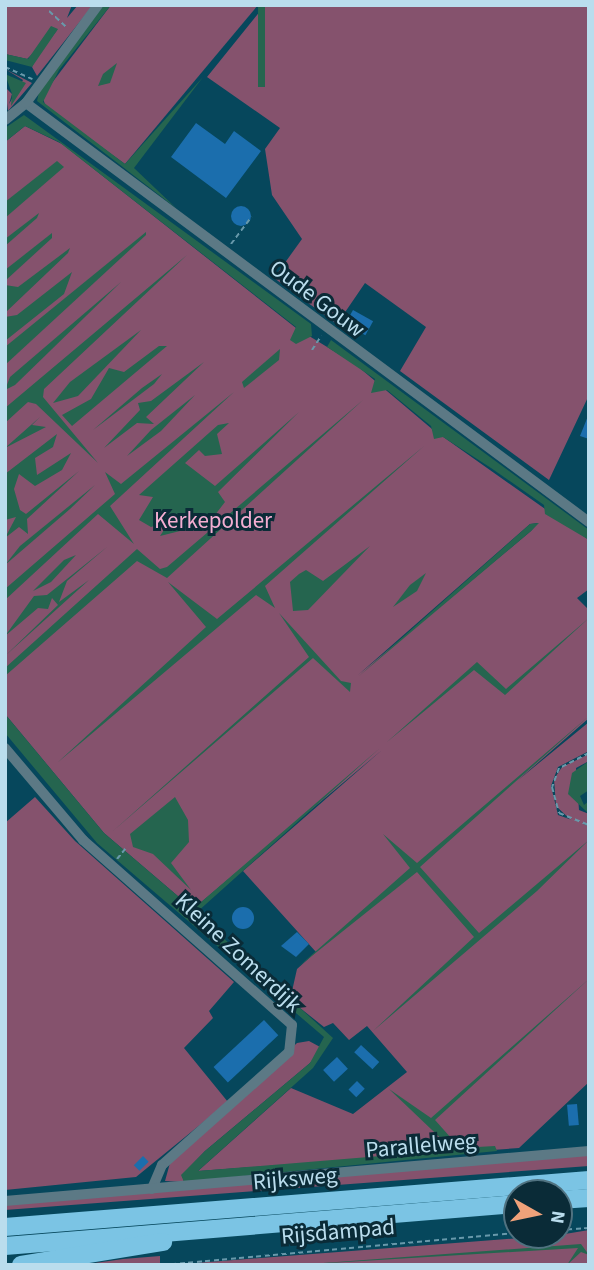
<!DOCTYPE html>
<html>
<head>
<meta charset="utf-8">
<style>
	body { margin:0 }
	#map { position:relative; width:594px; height:1270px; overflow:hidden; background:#06475c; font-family:"Source Sans 3",sans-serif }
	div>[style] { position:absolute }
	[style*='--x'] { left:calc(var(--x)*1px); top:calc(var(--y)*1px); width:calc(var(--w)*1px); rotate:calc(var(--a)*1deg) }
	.green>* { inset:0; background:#85526d }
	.water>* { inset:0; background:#25654f; transform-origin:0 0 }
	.building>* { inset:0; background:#1b6ead; transform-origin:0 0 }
	.round { border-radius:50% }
	.path>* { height:2px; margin-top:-1px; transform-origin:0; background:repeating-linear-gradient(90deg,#6899ab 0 5px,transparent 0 8.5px) }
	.minor>* { height:10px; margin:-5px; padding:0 5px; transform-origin:5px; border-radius:5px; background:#5c7985 }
	.motorway>* { height:18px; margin:-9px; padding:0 9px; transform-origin:9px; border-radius:9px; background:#7bc4e4 }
	span { translate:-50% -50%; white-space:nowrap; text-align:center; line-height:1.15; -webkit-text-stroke:6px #0a2b37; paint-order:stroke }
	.street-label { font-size:23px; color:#badded }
	.park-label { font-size:23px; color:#f4aed2 }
	.frame { position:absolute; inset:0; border:7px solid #badded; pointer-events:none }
	.north { position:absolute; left:503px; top:1179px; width:70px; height:70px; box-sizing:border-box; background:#0a2b37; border:2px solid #507280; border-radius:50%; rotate:99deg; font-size:19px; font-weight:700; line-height:28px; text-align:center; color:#badded }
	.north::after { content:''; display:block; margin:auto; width:24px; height:32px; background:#f0a27a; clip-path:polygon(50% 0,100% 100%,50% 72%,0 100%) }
</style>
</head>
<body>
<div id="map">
	<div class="green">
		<div style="clip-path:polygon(5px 5px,72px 5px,67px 18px,78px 5px,93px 5px,37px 76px,32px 67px,37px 56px,58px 29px,27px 59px,5px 54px)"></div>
		<div style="clip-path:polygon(111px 5px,258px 5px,125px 164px,46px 107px,42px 96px)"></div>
		<div style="clip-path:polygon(265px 5px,589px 5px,589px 395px,549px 480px,400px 371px,426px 327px,365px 283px,337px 324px,274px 278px,302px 239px,272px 195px,265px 149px,280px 128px,207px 77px)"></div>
		<div style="clip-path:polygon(5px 69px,32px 83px,8px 111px,5px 87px,12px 94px,9px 104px,23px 80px)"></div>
		<div style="clip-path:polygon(evenodd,25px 126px,62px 144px,296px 328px,355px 364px,432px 429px,589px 540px,589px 589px,577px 598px,589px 610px,589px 718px,517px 781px,589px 722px,589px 751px,558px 767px,551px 786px,558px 815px,589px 826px,589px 1082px,519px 1148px,198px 1171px,291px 1088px,353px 1114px,407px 1072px,367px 1026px,349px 1040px,333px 1023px,324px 1027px,290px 1000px,297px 969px,316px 952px,243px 871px,382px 750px,193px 909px,104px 833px,5px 714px,5px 142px,25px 126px,538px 523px,531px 531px,358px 675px,530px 524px,538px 523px)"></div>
		<div style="clip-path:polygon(589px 754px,589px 761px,576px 768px,579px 810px,589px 814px,589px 824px,575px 824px,556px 806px,554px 779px,562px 767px)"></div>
		<div style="clip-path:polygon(35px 797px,75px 841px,234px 982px,209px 1011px,213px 1018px,184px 1048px,228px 1102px,136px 1177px,5px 1190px,5px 823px)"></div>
		<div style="clip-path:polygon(309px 1041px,322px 1048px,310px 1063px,205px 1151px,182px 1175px,184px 1182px,165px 1181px,170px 1163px,297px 1043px)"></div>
		<div style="clip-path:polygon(589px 1155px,589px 1166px,5px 1210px,5px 1205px)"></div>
		<div style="clip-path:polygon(589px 1230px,589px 1265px,196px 1263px,559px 1235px)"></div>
		<div style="clip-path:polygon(160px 1256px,160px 1263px,81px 1265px,123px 1259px)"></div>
	</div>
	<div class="water">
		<div style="clip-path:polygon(104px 5px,111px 5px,59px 70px,43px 102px,125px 164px,203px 77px,134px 168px,176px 208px,37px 101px,39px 92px)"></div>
		<div style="left:258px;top:5px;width:7px;height:82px"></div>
		<div style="clip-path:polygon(51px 26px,58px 29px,32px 67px,5px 60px,5px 54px,28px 59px)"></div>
		<div style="clip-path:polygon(117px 63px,110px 83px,98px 86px,103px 74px)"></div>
		<div style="clip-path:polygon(5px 74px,26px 83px,11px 106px,12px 94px)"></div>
		<div style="clip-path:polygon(24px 115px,311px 324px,312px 336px,296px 344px,290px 340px,296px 327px,59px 142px,25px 126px,5px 142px,5px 128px)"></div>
		<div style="clip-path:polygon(57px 161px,64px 167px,5px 218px,5px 202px)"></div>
		<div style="clip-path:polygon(39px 213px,37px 218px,5px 246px,5px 239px)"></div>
		<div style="clip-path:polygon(146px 232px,146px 235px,5px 365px,5px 347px)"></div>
		<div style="clip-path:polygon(52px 233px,52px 238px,5px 281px,5px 270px)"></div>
		<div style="clip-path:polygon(70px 248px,68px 253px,5px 313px,5px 285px,18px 287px)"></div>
		<div style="clip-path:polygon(187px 255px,44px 389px,43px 397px,98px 463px,36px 404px,28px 402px,5px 423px,5px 408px)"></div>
		<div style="clip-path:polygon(72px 272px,64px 294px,5px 341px,5px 317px,17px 315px)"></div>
		<div style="clip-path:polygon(121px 282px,15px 385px,5px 390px,10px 377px)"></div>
		<div style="clip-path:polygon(141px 330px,78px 396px,53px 403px,70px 382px)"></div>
		<div style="clip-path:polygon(331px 340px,589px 530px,589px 540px,545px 514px,544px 505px,491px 468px,443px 437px,434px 439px,431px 426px,387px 390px,371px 393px,375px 379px,327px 347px)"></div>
		<div style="clip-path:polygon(159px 346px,167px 346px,72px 426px,62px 415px,91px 399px,109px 368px,124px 372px)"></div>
		<div style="clip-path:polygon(280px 349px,279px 360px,244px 388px,242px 382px)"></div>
		<div style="clip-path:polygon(204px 362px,146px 417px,154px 424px,137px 423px,104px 448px,140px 410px,138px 403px,151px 401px)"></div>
		<div style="clip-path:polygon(162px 374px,154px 384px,93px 430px,142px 388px)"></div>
		<div style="clip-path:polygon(234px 392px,110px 506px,134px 544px,98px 514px,5px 600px,5px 589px,115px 494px,105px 472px,121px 484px)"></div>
		<div style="clip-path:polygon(195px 395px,161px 431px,127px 456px,151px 430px)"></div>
		<div style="clip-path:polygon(363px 400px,167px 578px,137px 561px,5px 676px,5px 668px,137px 549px,160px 569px,167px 567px)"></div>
		<div style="clip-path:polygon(299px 412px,218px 492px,225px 502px,208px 524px,160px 536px,170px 521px,151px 527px,139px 520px,153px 497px,139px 495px,218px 425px,229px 423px,217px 434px,222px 454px,205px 456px,199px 450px,185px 463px,215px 486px)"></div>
		<div style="clip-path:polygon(40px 417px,32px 425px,46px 427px,5px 448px)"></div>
		<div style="clip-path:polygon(57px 434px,53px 447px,35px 458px,37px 475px,71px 453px,62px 470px,35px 486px,19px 474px,14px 489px,20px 510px,26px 514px,79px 471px,27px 519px,28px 534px,19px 527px,5px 538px,16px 517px,5px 520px,5px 474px)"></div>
		<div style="clip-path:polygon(424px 446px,265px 586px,275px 608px,256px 595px,57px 763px,206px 627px,168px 582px,217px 619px)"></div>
		<div style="clip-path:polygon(95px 485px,70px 509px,5px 565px,20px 546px)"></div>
		<div style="clip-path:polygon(539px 523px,531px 531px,359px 676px,530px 524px)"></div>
		<div style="clip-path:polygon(370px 546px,308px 610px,293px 611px,290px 582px,299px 574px,306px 570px,323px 581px)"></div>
		<div style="clip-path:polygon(107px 547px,67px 581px,59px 602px,89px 580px,5px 656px,58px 605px,52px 598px,48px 609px,38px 608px,5px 636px,34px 596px,47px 595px)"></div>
		<div style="clip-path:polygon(76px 555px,51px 582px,33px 591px,64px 560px)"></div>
		<div style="clip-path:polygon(426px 573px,417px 591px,393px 607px,410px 585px)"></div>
		<div style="clip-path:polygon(279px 613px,341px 681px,351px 683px,350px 692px,313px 658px,113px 831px,309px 657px)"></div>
		<div style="clip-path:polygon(589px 618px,505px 695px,474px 670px,387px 742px,477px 662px,506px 689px)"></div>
		<div style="clip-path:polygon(5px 714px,104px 833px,193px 909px,380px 748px,196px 913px,333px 1038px,313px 1068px,198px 1171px,453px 1150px,389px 1089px,431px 1118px,589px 979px,435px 1120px,460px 1148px,495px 1146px,497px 1151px,184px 1182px,181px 1175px,205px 1151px,310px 1063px,324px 1037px,97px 843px,5px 733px)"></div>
		<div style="clip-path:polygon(589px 716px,420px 867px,479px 933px,589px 840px,537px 891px,373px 1031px,474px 937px,417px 872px,298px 967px,410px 868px,383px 834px,417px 863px)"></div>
		<div style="clip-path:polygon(589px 761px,589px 790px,580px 796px,584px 805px,589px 801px,589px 814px,568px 794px,572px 773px)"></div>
		<div style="clip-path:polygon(175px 797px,188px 820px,189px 842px,171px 863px,191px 890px,153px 854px,133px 847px,130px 834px)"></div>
		<div style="clip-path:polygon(581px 1244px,589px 1255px,581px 1252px,567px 1265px,578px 1248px,296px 1265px)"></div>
	</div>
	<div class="building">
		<div style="clip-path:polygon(196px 123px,225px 144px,234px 131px,261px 151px,226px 198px,171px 157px)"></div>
		<div class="round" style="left:231px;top:206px;width:20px;height:20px"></div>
		<div style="left:353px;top:310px;width:23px;height:16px;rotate:29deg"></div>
		<div style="clip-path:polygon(588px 416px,589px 416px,589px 439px,580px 436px)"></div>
		<div class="round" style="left:232px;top:907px;width:22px;height:22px"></div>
		<div style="clip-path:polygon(297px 932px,309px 944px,296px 957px,281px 946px)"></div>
		<div style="left:264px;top:1020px;width:21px;height:69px;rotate:47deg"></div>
		<div style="left:361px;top:1045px;width:25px;height:10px;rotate:43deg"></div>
		<div style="left:337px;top:1057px;width:16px;height:19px;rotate:47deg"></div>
		<div style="left:357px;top:1081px;width:11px;height:12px;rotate:45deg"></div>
		<div style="left:577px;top:1104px;width:21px;height:10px;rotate:85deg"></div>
		<div style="left:143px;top:1156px;width:8px;height:13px;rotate:45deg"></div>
	</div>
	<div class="path">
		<div style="--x:49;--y:11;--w:25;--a:43"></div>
		<div style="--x:5;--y:67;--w:30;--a:24"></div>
		<div style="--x:231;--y:244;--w:34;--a:-53"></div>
		<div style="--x:312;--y:350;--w:17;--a:-57"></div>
		<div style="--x:589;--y:753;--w:34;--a:153"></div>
		<div style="--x:559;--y:768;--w:20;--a:110"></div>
		<div style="--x:552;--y:787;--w:27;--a:75"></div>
		<div style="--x:559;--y:813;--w:32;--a:22"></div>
		<div style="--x:117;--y:859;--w:14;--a:-51"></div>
		<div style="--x:559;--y:1230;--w:30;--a:-4"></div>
		<div style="--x:163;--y:1265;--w:355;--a:-5.2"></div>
	</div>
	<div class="minor">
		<div style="--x:26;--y:103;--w:702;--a:36.66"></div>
		<div style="--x:5;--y:120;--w:27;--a:-39"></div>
		<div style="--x:26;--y:103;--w:122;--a:-53.7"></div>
		<div style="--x:5;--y:748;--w:121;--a:49.7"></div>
		<div style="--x:83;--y:840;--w:279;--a:41.5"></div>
		<div style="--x:292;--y:1025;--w:27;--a:96"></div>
		<div style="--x:289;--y:1052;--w:170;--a:138.3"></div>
		<div style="--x:162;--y:1165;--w:26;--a:113"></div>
		<div style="--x:5;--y:1201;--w:586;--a:-4.89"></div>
	</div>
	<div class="motorway">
		<div style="--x:559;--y:1200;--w:30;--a:-4"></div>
		<div style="--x:5;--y:1227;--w:586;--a:-4.6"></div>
		<div style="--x:5;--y:1246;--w:514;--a:-4.69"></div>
		<div style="--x:21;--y:1265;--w:144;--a:-9.2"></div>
	</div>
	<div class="street-label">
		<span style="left:317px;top:299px;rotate:37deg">Oude Gouw</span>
		<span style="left:238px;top:953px;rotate:43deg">Kleine Zomerdijk</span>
		<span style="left:421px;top:1146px;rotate:-5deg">Parallelweg</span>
		<span style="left:295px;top:1179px;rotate:-5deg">Rijksweg</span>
		<span style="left:338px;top:1232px;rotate:-5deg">Rijsdampad</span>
	</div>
	<div class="park-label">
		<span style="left:213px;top:521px">Kerkepolder</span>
	</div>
	<div class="frame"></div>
	<div class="north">N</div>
</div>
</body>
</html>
